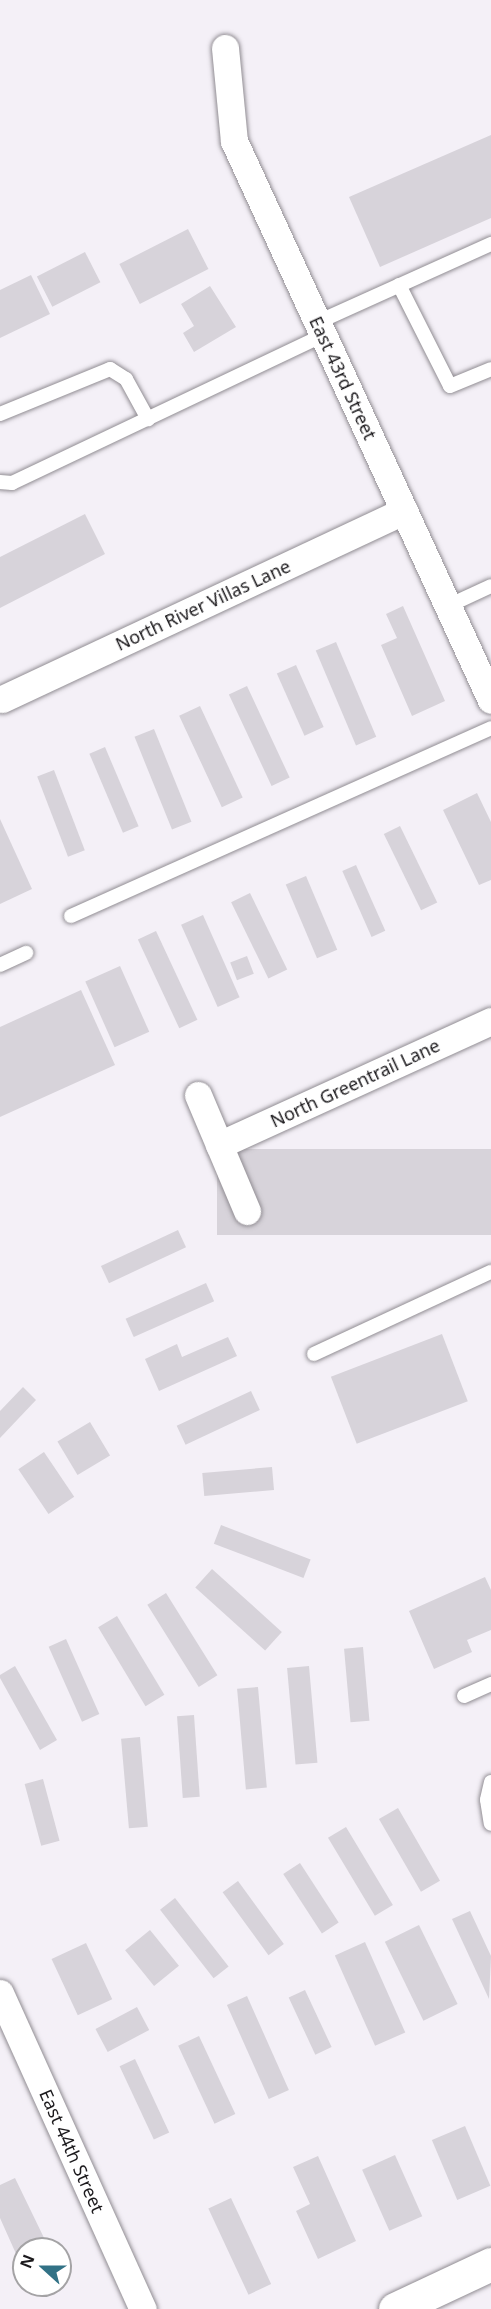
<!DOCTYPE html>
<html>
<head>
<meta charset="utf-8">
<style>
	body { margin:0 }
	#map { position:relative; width:491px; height:2309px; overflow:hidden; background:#f4f0f7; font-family:"Noto Sans",sans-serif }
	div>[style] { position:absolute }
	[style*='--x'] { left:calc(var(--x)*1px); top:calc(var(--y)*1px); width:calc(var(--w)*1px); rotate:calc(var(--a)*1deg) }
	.building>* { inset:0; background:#d7d3da; transform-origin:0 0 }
	.roads { filter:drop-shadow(0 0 2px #918d93) drop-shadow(0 0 2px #918d93) }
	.service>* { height:14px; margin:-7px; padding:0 7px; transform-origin:7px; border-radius:7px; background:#fff }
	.minor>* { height:27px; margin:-13.5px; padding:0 13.5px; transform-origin:13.5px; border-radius:13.5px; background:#fff }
	.tertiary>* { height:33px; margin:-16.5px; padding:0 16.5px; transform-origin:16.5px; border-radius:16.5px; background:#fff }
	span { translate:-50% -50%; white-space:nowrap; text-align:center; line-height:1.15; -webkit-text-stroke:4.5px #fff; paint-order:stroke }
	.street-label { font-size:18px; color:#1c1a1d }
	.north { position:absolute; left:12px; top:2237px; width:60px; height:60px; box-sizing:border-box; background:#fff; border:2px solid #a4a3a5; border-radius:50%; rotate:291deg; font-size:16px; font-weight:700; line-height:24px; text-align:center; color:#1c1a1d }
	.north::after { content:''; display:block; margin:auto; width:21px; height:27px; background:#327286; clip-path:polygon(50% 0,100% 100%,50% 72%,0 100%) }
</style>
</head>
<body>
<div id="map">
	<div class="building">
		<div style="clip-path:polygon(491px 135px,491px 218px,380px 267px,349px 197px)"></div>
		<div style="left:188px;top:229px;width:45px;height:77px;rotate:63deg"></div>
		<div style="left:85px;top:252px;width:34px;height:54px;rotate:63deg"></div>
		<div style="clip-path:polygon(31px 275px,50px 314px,0 338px,0 290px)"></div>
		<div style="clip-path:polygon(210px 286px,236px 327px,194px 352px,183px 333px,194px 326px,181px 304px)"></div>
		<div style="clip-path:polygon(85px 514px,105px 554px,0 608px,0 557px)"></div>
		<div style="clip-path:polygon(403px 606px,445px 701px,412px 716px,381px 645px,397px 638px,386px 614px)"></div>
		<div style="left:336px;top:642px;width:103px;height:22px;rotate:67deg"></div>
		<div style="left:296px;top:665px;width:68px;height:21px;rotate:66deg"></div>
		<div style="left:247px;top:686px;width:101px;height:20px;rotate:65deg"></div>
		<div style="left:200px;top:706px;width:101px;height:23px;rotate:65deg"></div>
		<div style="left:154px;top:729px;width:100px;height:21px;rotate:68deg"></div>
		<div style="left:105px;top:747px;width:86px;height:17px;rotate:67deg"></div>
		<div style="left:54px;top:770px;width:86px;height:18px;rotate:69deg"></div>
		<div style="clip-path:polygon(477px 793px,491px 822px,491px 880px,479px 885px,443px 810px)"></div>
		<div style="clip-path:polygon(0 819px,32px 889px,0 904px)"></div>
		<div style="left:400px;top:826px;width:85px;height:18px;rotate:64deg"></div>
		<div style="left:356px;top:865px;width:72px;height:15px;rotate:66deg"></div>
		<div style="left:306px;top:876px;width:80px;height:22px;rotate:67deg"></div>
		<div style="left:250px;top:893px;width:85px;height:21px;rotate:64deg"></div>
		<div style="left:203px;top:915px;width:90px;height:24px;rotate:66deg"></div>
		<div style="left:156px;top:931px;width:98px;height:20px;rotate:65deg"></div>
		<div style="left:247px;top:956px;width:19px;height:18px;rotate:69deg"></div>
		<div style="left:120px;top:966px;width:72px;height:38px;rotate:66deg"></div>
		<div style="clip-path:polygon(81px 990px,115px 1065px,0 1117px,0 1027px)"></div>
		<div style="left:491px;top:1149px;width:86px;height:274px;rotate:90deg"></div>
		<div style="left:178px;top:1230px;width:19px;height:85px;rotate:65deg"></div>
		<div style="left:206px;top:1283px;width:20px;height:88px;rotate:66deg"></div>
		<div style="left:442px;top:1334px;width:72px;height:119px;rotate:69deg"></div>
		<div style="clip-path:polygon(228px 1337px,237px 1356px,159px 1391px,145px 1359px,177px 1344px,182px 1357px)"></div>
		<div style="clip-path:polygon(23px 1387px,36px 1400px,0 1438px,0 1411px)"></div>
		<div style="left:251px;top:1391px;width:21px;height:82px;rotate:65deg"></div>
		<div style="left:90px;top:1422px;width:39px;height:38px;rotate:59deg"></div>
		<div style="left:44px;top:1452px;width:54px;height:31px;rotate:56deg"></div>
		<div style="left:272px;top:1467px;width:23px;height:70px;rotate:85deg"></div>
		<div style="left:221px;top:1525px;width:96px;height:20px;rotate:21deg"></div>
		<div style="left:212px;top:1569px;width:94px;height:25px;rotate:42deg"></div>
		<div style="clip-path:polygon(485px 1577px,491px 1590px,491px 1630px,467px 1640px,472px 1652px,434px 1669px,409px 1611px)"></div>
		<div style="left:166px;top:1593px;width:97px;height:22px;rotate:58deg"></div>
		<div style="left:117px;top:1616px;width:92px;height:22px;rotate:59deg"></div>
		<div style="left:66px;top:1639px;width:82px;height:19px;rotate:66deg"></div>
		<div style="left:363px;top:1647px;width:74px;height:19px;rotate:85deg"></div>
		<div style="clip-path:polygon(15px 1666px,57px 1740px,40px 1750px,0 1678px,0 1675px)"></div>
		<div style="left:309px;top:1666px;width:97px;height:22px;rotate:85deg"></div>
		<div style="left:258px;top:1687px;width:101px;height:21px;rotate:85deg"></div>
		<div style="left:194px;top:1715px;width:82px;height:17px;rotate:86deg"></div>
		<div style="left:140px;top:1737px;width:90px;height:19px;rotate:85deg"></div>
		<div style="left:43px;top:1779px;width:64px;height:19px;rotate:75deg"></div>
		<div style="left:398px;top:1808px;width:84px;height:22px;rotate:60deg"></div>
		<div style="left:346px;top:1827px;width:91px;height:21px;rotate:59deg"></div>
		<div style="left:300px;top:1863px;width:71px;height:20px;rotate:57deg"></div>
		<div style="left:238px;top:1881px;width:78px;height:19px;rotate:54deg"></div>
		<div style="left:175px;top:1898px;width:87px;height:19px;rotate:52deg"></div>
		<div style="clip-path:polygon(470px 1911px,491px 1956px,489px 1999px,452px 1919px)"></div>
		<div style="left:419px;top:1925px;width:88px;height:38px;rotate:64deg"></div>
		<div style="left:150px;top:1930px;width:46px;height:32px;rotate:51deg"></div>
		<div style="left:365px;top:1942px;width:99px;height:33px;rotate:66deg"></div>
		<div style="left:86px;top:1943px;width:62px;height:38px;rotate:65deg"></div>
		<div style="left:305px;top:1990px;width:63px;height:18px;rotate:65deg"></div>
		<div style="left:247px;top:1996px;width:103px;height:22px;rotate:66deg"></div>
		<div style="left:137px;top:2007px;width:26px;height:47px;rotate:62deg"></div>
		<div style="left:199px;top:2036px;width:86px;height:23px;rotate:65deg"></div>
		<div style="left:135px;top:2059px;width:81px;height:17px;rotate:65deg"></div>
		<div style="left:465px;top:2126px;width:65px;height:36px;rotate:67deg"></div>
		<div style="left:395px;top:2155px;width:67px;height:36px;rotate:66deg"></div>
		<div style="clip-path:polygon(318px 2156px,356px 2241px,318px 2259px,296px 2211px,310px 2204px,293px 2167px)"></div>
		<div style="clip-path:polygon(15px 2178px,46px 2242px,31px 2249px,24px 2249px,24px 2252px,17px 2256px,0 2218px,0 2185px)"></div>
		<div style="left:231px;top:2198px;width:95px;height:25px;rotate:65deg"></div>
	</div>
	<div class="roads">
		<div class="service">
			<div style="--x:399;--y:285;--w:113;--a:63.2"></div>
			<div style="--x:450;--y:386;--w:44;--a:-22.5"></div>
			<div style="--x:318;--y:322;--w:190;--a:-24.3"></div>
			<div style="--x:0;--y:414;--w:119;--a:-22.2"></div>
			<div style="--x:110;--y:369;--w:19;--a:32"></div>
			<div style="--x:126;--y:379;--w:46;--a:61.2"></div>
			<div style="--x:0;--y:482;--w:12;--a:5"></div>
			<div style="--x:12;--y:483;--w:345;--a:-25.4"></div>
			<div style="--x:448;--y:606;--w:47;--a:-24.9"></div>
			<div style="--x:71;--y:916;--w:460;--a:-24.1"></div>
			<div style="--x:0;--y:965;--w:29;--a:-25"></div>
			<div style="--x:314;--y:1354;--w:195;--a:-24.9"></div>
			<div style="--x:464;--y:1696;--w:30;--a:-24"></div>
			<div style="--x:491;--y:1782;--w:18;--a:103"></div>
			<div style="--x:487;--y:1800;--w:24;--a:81"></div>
		</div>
		<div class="minor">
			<div style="--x:225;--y:48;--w:93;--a:84.5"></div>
			<div style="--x:234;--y:141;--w:615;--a:65.31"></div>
			<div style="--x:2;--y:699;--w:444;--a:-25.1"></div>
			<div style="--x:198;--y:1095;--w:126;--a:67.1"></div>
			<div style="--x:219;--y:1145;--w:299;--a:-24.5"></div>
			<div style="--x:0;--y:1993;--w:347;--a:65.7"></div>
		</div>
		<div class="tertiary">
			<div style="--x:395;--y:2309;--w:106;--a:-25.1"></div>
		</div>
	</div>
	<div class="street-label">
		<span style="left:343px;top:378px;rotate:65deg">East 43rd Street</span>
		<span style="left:203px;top:605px;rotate:-25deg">North River Villas Lane</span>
		<span style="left:355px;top:1083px;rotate:-25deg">North Greentrail Lane</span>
		<span style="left:72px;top:2151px;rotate:66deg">East 44th Street</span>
	</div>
	<div class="north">N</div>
</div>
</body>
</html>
